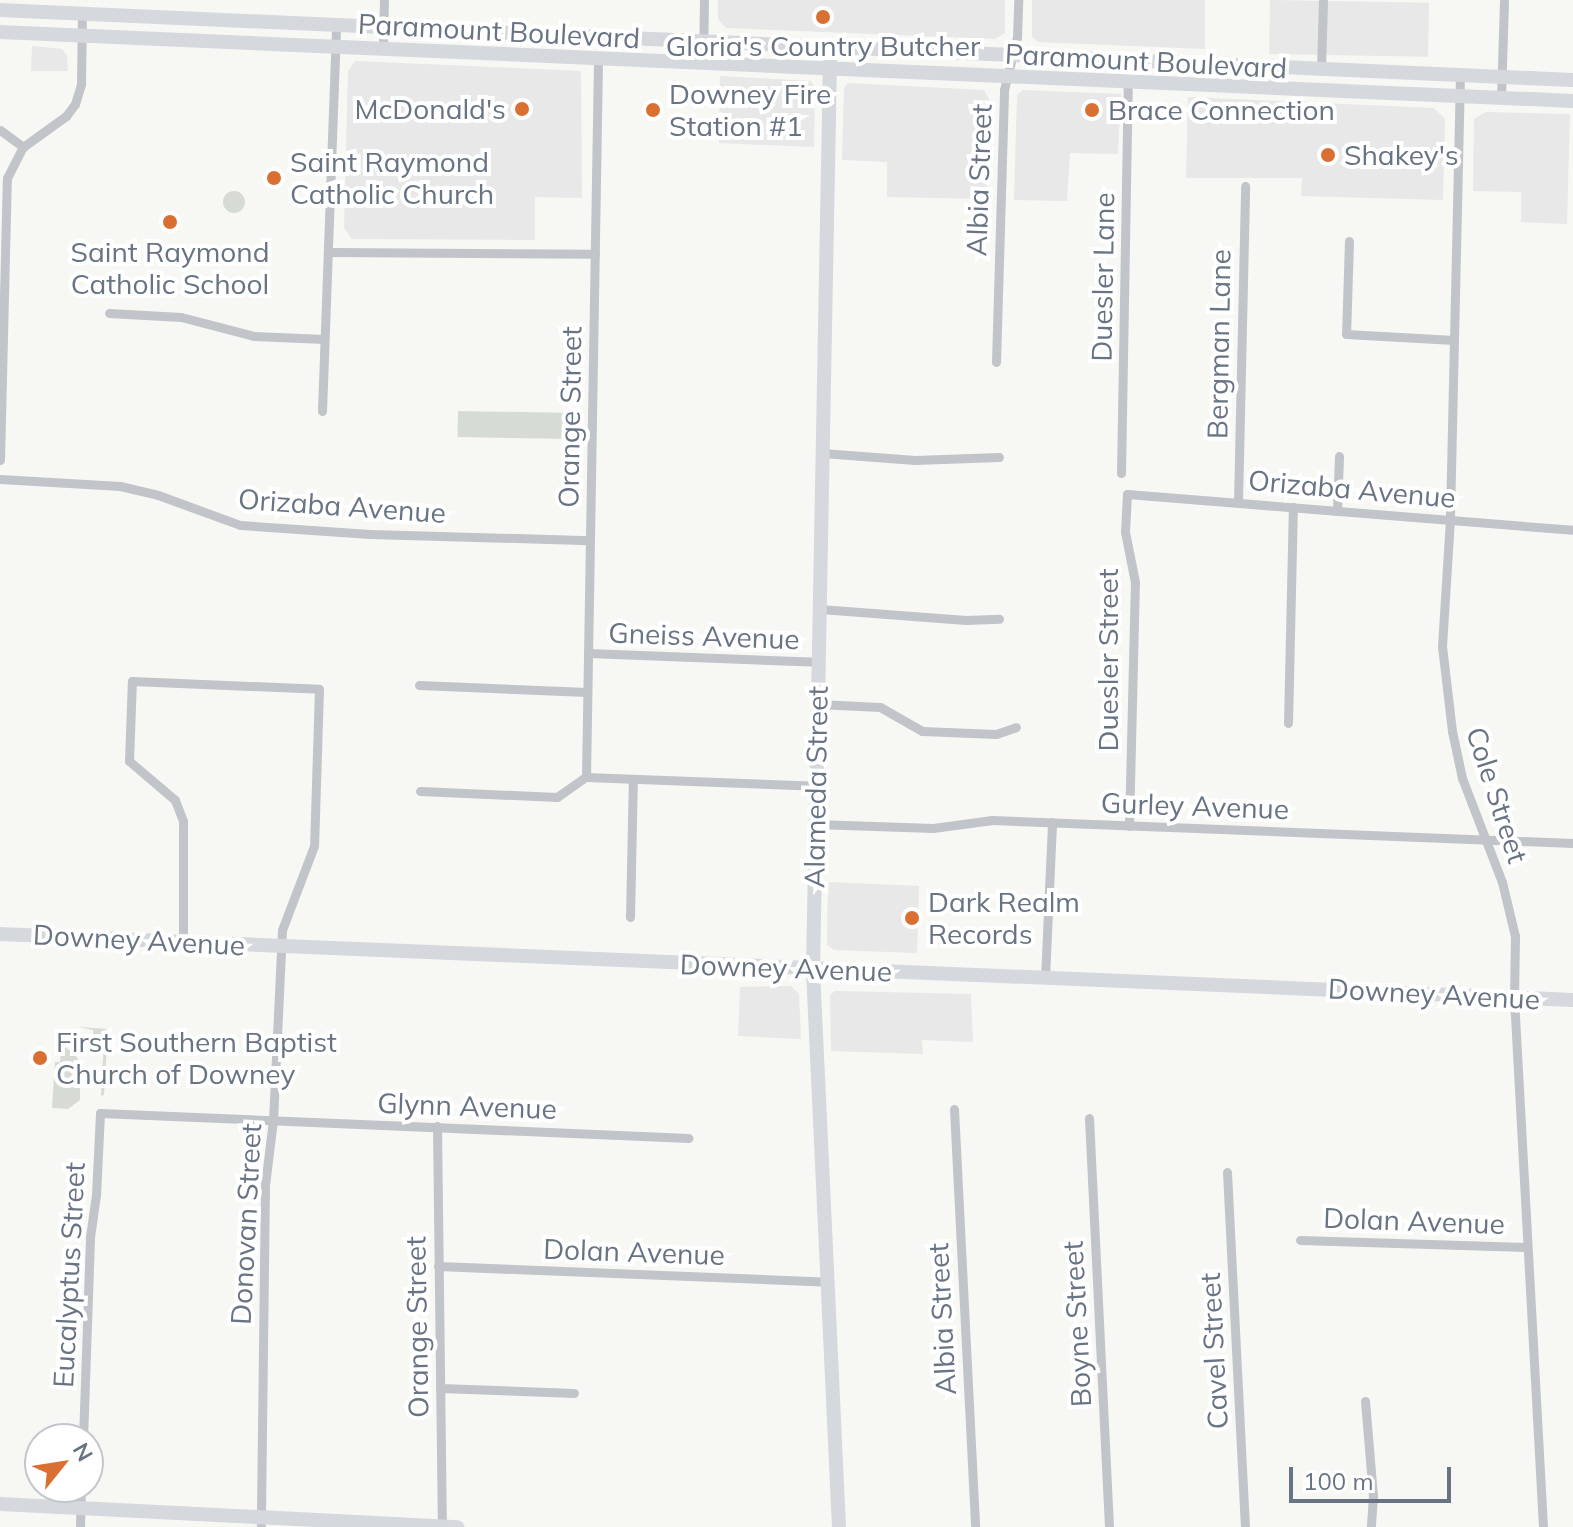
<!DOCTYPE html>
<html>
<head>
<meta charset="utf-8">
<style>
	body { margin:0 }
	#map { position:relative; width:1573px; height:1527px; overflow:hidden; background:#f7f7f4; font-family:Mulish,sans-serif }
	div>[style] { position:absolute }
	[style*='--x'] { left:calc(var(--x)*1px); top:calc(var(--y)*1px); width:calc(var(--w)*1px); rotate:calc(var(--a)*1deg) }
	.built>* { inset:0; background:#e7e8e7; transform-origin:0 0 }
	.green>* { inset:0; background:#d6dcd4; transform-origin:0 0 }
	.round { border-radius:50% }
	.street>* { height:9px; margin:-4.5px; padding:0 4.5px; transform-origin:4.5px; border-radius:4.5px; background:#c1c4c8 }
	.secondary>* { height:14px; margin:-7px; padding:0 7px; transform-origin:7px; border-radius:7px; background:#d5d8dc }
	.dots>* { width:22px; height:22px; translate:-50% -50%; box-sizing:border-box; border:4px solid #fff; border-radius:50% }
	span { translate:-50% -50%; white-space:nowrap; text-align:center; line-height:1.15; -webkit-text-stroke:8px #fff; paint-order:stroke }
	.street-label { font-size:28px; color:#687383 }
	.poi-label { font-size:28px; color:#687383 }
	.left { translate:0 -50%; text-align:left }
	.right { translate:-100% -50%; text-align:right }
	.north { position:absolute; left:24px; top:1423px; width:80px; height:80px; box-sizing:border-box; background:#fff; border:2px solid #c3c7cd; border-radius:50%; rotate:60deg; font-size:22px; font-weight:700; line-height:32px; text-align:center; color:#687383 }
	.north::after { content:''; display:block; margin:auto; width:28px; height:36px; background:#d97032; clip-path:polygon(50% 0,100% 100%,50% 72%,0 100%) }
	.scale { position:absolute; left:1289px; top:1467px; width:162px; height:36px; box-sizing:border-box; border:4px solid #687383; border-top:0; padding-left:10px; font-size:24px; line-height:28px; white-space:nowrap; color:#687383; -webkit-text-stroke:6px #fff; paint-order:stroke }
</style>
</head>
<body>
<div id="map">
	<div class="built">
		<div style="clip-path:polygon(718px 0,1005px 0,1005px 33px,995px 39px,726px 28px,718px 19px)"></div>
		<div style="clip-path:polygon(1032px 0,1205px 0,1205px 49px,1038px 42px,1032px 37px)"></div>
		<div style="left:1270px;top:0;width:159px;height:54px;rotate:1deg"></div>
		<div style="clip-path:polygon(32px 46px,62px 49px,67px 56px,68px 71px,31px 71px)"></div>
		<div style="clip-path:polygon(355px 61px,581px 71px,582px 198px,535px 197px,535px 240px,352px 239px,344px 228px,348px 71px)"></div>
		<div style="clip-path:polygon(720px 76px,811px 81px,815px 87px,814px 147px,719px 143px)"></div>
		<div style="clip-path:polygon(848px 83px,984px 90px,990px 101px,987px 199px,887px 197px,887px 162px,842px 160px,844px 88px)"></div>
		<div style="clip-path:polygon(1023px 90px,1121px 94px,1118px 154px,1070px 153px,1067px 201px,1014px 200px,1017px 95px)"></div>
		<div style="clip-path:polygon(1188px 97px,1434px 108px,1445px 119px,1443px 200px,1301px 196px,1302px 178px,1186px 178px)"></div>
		<div style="clip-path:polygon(1486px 112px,1570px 114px,1567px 224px,1521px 222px,1521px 192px,1473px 191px,1474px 119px)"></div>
		<div style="clip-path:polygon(828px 882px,919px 886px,917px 953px,834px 950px,827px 945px)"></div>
		<div style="clip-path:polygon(791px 986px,799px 994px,801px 1039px,738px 1036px,740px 987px)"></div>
		<div style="clip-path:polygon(835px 991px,971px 994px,973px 1042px,922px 1040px,923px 1054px,831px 1051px,830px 995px)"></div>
	</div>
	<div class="green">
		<div class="round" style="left:223px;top:191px;width:22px;height:22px"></div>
		<div style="left:458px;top:411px;width:118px;height:26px;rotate:1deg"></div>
		<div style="clip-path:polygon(79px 1027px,108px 1029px,104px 1095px,101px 1096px,104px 1041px,93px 1040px,93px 1030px)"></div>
		<div style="clip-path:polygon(57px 1042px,74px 1053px,80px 1063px,80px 1100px,68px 1109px,52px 1108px,55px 1062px,60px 1062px,61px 1047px)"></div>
	</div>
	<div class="street">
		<div style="--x:383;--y:47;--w:47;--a:-88.8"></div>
		<div style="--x:703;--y:63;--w:63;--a:-89.1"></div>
		<div style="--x:1321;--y:68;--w:68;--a:-88.3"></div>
		<div style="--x:1460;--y:75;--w:444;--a:91.3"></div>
		<div style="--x:1450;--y:519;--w:127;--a:93.6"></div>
		<div style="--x:1442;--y:646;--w:86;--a:83.3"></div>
		<div style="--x:1452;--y:731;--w:48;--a:78"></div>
		<div style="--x:1462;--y:778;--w:111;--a:69"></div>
		<div style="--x:1502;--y:882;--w:56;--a:76.5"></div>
		<div style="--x:1515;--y:936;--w:62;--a:90.9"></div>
		<div style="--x:1514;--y:998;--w:530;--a:86.86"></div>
		<div style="--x:1501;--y:97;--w:97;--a:-88.2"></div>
		<div style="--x:0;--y:130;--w:29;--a:36"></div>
		<div style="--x:1349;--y:241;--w:93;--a:91.8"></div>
		<div style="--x:1346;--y:334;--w:108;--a:3.2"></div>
		<div style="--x:330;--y:252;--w:265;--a:0.4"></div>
		<div style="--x:109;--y:313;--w:72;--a:3.2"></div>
		<div style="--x:181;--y:317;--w:75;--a:14.6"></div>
		<div style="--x:254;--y:336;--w:70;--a:2.5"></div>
		<div style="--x:996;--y:362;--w:272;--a:-88.3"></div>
		<div style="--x:1004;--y:90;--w:55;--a:-76.2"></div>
		<div style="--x:1017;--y:37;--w:37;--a:-88"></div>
		<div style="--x:322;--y:411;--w:388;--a:-87.9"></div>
		<div style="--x:822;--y:453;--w:93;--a:4.3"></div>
		<div style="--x:915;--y:460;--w:84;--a:-2"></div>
		<div style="--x:0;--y:460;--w:282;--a:-88.6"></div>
		<div style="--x:7;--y:178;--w:35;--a:-63"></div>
		<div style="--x:23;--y:147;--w:53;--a:-35.8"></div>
		<div style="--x:66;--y:116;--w:15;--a:-53"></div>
		<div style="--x:75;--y:104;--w:21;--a:-73"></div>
		<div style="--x:81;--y:84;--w:71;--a:-89.2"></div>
		<div style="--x:1121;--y:473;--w:391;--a:-89"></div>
		<div style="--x:0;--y:479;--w:120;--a:3.3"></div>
		<div style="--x:120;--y:486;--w:39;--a:13"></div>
		<div style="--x:158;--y:495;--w:87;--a:20.1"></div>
		<div style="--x:240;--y:525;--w:130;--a:4"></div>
		<div style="--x:370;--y:534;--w:220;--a:1.6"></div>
		<div style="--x:1238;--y:502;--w:316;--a:-88.7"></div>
		<div style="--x:1337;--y:511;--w:55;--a:-87.9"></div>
		<div style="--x:820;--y:609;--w:146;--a:4.3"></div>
		<div style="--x:966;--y:620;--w:33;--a:-2"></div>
		<div style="--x:588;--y:653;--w:230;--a:2.2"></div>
		<div style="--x:419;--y:685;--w:168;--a:2.4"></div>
		<div style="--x:818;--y:704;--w:62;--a:2.8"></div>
		<div style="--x:880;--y:707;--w:48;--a:29.7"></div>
		<div style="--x:922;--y:731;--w:74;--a:2.3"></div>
		<div style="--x:996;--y:734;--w:21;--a:-19"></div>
		<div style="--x:1288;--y:723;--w:216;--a:-88.7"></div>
		<div style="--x:586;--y:777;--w:719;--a:-89.04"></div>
		<div style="--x:420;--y:791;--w:137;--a:2.5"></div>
		<div style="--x:557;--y:797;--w:35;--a:-35"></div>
		<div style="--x:586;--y:777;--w:230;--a:2.2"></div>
		<div style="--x:815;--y:824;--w:118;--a:1.9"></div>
		<div style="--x:933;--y:828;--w:60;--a:-7.7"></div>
		<div style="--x:992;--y:820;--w:581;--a:2.27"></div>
		<div style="--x:1129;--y:826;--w:244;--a:-88.6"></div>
		<div style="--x:1135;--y:582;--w:51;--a:-101.3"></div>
		<div style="--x:1125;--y:532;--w:38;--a:-87"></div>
		<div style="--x:1127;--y:494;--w:447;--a:4.6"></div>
		<div style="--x:630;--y:917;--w:138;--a:-88.8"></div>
		<div style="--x:183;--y:943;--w:122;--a:-90"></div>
		<div style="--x:183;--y:821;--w:22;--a:-111"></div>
		<div style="--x:175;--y:800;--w:60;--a:-139.7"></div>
		<div style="--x:129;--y:761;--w:80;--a:-87.9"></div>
		<div style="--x:132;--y:681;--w:187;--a:2.4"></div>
		<div style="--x:319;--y:689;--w:157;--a:91.8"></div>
		<div style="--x:314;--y:846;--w:90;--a:110.9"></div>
		<div style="--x:282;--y:930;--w:190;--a:92.7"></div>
		<div style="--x:273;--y:1120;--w:65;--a:97"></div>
		<div style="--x:265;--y:1185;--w:342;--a:90.7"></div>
		<div style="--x:1045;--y:978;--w:156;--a:-87.4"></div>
		<div style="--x:954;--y:1109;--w:419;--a:87.1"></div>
		<div style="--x:1089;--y:1118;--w:409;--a:87.2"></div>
		<div style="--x:437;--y:1126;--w:401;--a:89.3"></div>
		<div style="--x:1227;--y:1172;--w:355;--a:87.1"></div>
		<div style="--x:1300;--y:1240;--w:227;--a:1.8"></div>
		<div style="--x:438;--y:1266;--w:390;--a:2.3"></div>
		<div style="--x:440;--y:1388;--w:134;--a:2.1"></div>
		<div style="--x:1365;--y:1401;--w:95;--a:85.2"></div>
		<div style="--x:1373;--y:1496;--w:31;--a:94"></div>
		<div style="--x:83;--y:1439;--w:202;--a:-88"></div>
		<div style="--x:90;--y:1237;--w:42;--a:-81.9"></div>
		<div style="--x:96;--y:1195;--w:82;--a:-87.2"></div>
		<div style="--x:100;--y:1113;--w:589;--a:2.43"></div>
		<div style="--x:80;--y:1527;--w:40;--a:-88.6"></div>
	</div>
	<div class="secondary">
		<div style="--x:0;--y:10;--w:1575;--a:2.55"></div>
		<div style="--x:0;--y:32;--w:1575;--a:2.51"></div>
		<div style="--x:830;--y:60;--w:910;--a:91.07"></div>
		<div style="--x:813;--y:970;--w:558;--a:87.33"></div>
		<div style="--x:0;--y:934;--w:1574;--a:2.4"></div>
		<div style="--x:0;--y:1504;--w:458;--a:2.9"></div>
	</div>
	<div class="dots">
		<div style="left:823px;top:17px;background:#d97032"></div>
		<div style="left:522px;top:109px;background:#d97032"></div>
		<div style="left:653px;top:110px;background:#d97032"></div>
		<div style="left:1092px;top:110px;background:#d97032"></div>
		<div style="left:1328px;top:155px;background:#d97032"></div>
		<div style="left:274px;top:178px;background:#d97032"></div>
		<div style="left:170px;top:222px;background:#d97032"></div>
		<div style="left:912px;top:918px;background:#d97032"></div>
		<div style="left:40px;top:1058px;background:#d97032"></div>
	</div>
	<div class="street-label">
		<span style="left:499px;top:31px;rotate:3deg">Paramount Boulevard</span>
		<span style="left:1146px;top:61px;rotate:3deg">Paramount Boulevard</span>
		<span style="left:979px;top:180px;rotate:-88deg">Albia Street</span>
		<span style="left:1103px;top:277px;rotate:-89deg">Duesler Lane</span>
		<span style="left:1219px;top:344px;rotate:-89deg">Bergman Lane</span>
		<span style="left:570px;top:417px;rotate:-89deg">Orange Street</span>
		<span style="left:1352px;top:489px;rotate:5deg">Orizaba Avenue</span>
		<span style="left:342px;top:506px;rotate:4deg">Orizaba Avenue</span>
		<span style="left:704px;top:636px;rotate:2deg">Gneiss Avenue</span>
		<span style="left:1108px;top:660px;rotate:-90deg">Duesler Street</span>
		<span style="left:816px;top:787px;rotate:-89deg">Alameda Street</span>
		<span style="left:1497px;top:795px;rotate:72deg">Cole Street</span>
		<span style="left:1195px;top:806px;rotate:2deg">Gurley Avenue</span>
		<span style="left:139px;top:940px;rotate:3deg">Downey Avenue</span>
		<span style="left:786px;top:968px;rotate:2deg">Downey Avenue</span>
		<span style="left:1434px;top:994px;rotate:3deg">Downey Avenue</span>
		<span style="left:467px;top:1106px;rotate:2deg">Glynn Avenue</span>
		<span style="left:1414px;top:1221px;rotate:2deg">Dolan Avenue</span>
		<span style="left:246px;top:1224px;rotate:-87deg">Donovan Street</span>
		<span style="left:634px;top:1252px;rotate:2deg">Dolan Avenue</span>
		<span style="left:69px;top:1275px;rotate:-87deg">Eucalyptus Street</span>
		<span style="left:942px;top:1319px;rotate:-93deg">Albia Street</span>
		<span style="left:1077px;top:1324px;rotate:-93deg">Boyne Street</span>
		<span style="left:417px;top:1327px;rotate:-91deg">Orange Street</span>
		<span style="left:1214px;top:1351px;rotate:-93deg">Cavel Street</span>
	</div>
	<div class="poi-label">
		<span style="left:823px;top:46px">Gloria's Country Butcher</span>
		<span class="left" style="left:669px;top:110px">Downey Fire<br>Station #1</span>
		<span class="right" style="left:506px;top:109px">McDonald's</span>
		<span class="left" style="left:1108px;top:110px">Brace Connection</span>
		<span class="left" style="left:1344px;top:155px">Shakey's</span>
		<span class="left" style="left:290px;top:178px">Saint Raymond<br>Catholic Church</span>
		<span style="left:170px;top:268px">Saint Raymond<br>Catholic School</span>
		<span class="left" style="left:928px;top:918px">Dark Realm<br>Records</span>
		<span class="left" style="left:56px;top:1058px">First Southern Baptist<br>Church of Downey</span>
	</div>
	<div class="north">N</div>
	<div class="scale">100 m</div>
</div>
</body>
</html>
